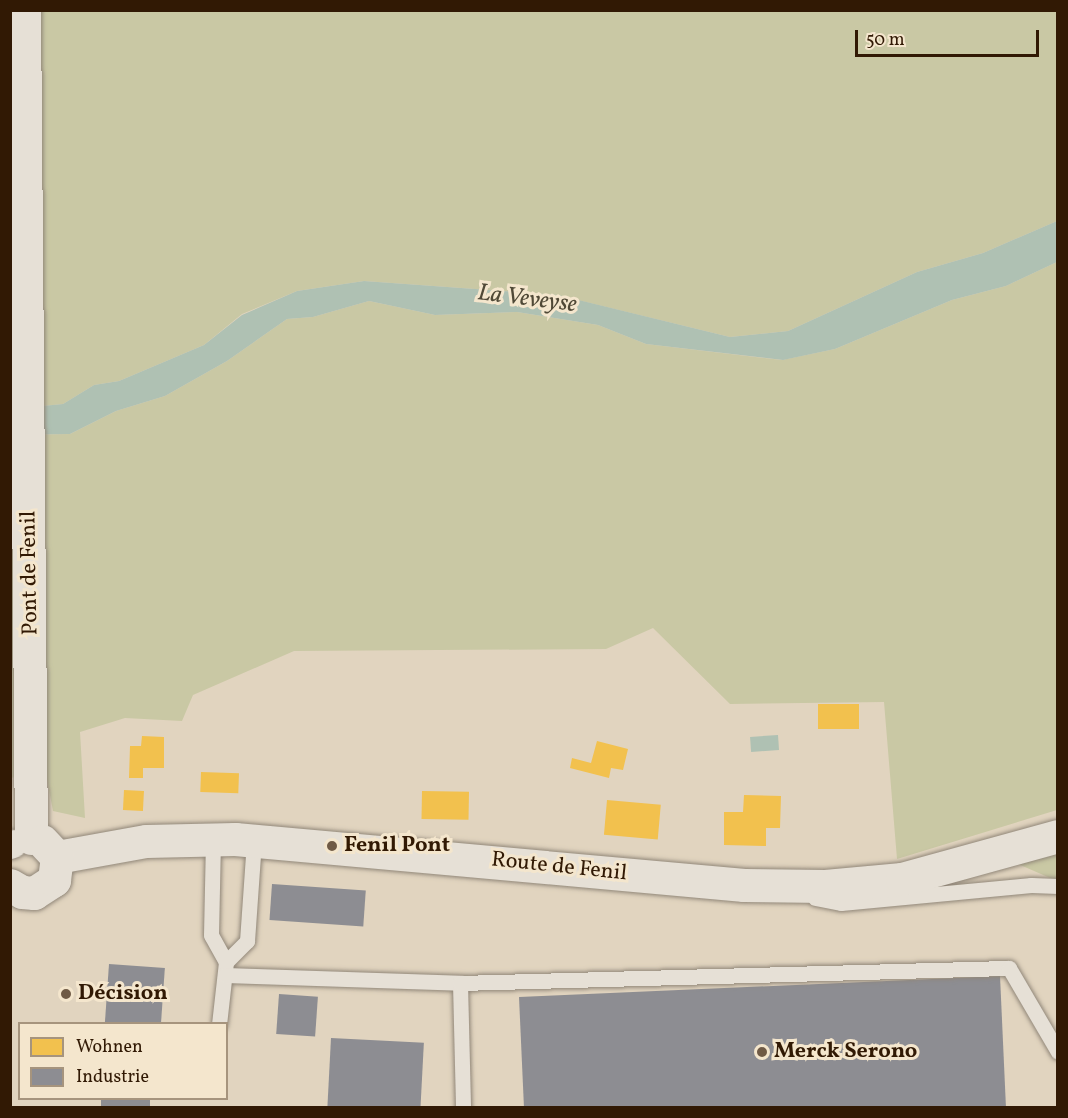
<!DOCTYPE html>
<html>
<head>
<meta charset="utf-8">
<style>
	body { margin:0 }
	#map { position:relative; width:1068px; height:1118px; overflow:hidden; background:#e1d4bf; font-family:Vollkorn,serif }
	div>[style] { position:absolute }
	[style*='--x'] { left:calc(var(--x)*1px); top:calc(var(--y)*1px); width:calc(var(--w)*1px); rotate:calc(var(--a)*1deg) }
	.green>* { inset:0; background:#c9c8a4 }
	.water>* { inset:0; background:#afc1b3; transform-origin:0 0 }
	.homes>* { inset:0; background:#f2c14e; transform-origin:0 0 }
	.industry>* { inset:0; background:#8d8d92; transform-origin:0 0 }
	.roads { filter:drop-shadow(0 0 2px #918779) drop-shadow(0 0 2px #918779) }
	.service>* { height:15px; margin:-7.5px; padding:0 7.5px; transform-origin:7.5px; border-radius:7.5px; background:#e6e0d6 }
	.minor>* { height:28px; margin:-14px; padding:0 14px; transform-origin:14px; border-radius:14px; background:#e6e0d6 }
	.tertiary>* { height:33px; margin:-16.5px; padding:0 16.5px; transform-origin:16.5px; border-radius:16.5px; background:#e6e0d6 }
	.dots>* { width:16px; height:16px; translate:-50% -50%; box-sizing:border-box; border:3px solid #f4e6cd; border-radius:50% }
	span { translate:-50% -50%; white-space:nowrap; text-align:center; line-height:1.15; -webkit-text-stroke:6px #f4e6cd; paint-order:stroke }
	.street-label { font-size:22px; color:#311904 }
	.poi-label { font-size:22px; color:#311904; font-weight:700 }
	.left { translate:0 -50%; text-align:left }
	.water-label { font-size:24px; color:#504937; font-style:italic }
	.frame { position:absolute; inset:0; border:12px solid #311904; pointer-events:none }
	.legend { position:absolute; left:18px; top:1022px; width:210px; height:78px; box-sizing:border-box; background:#f4e6cd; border:2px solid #a6947d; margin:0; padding:8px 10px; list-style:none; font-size:18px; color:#311904 }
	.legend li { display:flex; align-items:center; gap:12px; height:30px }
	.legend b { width:30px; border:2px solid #a6947d }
	.scale { position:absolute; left:855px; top:30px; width:184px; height:27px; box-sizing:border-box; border:3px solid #311904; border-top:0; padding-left:8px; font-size:18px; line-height:21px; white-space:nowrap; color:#311904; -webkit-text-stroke:4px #f4e6cd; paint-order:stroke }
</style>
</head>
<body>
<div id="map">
	<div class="green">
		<div style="clip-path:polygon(10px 11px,1057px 11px,1057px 221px,983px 253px,917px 272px,788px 331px,730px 337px,557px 295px,364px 281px,297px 291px,242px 314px,204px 345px,119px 381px,94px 385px,63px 404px,11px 409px)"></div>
		<div style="clip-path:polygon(1057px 262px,1057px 810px,897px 859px,884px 702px,730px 704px,653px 628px,606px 649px,294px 651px,193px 695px,182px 721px,125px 718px,80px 732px,85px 818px,53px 811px,45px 769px,11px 778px,11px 435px,70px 434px,116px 411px,165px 396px,227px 361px,287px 319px,313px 317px,369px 301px,435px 315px,517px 312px,598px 325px,646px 344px,782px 360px,835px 349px,952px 300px,1006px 286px)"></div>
		<div style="clip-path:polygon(1057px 854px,1057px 881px,1018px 864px)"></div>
	</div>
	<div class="water">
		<div style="clip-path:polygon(1057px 221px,1057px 262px,1006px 286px,952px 300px,835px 349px,783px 360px,646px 344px,598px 325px,517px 312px,435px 315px,369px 301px,313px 317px,287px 319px,227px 361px,165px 396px,116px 411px,70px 434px,11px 435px,10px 409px,63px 404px,94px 385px,119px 381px,204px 345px,242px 315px,297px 291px,364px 281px,558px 295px,730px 337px,788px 331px,917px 272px,983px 253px)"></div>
		<div style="left:778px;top:735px;width:15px;height:28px;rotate:86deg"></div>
	</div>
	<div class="homes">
		<div style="left:818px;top:704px;width:41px;height:25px"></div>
		<div style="clip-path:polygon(142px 736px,164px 737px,164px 768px,143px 768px,143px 778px,129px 778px,130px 746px,141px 746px)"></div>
		<div style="clip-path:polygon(597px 741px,628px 749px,623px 770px,611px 768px,609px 778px,570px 768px,572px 758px,591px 763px)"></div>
		<div style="left:201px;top:772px;width:38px;height:20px;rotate:2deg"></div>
		<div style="left:124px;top:790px;width:20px;height:20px;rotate:3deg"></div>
		<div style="left:422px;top:791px;width:47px;height:28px;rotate:1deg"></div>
		<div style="clip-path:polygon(744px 795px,781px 796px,780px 828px,766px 828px,766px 846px,724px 845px,724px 812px,743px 812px)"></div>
		<div style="left:607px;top:800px;width:54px;height:35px;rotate:5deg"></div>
	</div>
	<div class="industry">
		<div style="left:272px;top:884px;width:94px;height:36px;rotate:4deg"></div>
		<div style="left:109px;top:964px;width:56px;height:60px;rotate:4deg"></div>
		<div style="clip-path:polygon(1000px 976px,1006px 1108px,524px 1108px,519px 997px)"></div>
		<div style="left:279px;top:994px;width:39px;height:40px;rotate:4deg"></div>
		<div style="left:331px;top:1038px;width:93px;height:70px;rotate:3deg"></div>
		<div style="left:101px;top:1098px;width:49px;height:10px"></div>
	</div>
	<div class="roads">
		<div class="service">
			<div style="--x:213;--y:840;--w:95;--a:91.2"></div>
			<div style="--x:211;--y:935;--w:31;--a:61"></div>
			<div style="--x:226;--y:962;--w:62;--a:96.4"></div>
			<div style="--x:815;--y:898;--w:26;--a:11"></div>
			<div style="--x:841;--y:903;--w:191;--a:-5.4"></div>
			<div style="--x:1031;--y:885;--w:27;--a:2"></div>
			<div style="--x:226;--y:962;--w:30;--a:-45"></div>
			<div style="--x:247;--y:941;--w:101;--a:-86"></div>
			<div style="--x:225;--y:975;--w:235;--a:1.9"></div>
			<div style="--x:460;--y:983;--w:125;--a:88.6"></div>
			<div style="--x:460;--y:983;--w:549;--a:-1.57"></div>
			<div style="--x:1009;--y:968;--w:97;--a:59.7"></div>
		</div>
		<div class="minor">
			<div style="--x:10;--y:845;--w:3;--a:-18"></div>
		</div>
		<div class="tertiary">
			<div style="--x:24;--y:10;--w:828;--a:89.52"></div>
			<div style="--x:57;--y:857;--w:90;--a:-10.2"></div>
			<div style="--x:146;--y:841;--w:89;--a:-1.3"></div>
			<div style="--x:235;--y:839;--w:511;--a:5.16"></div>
			<div style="--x:744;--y:885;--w:81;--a:0.7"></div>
			<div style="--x:825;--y:886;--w:77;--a:-5.2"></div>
			<div style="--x:902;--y:879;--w:162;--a:-15.4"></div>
			<div style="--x:10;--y:885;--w:14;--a:30"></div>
			<div style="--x:22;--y:892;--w:12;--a:5"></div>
			<div style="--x:34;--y:893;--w:24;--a:-33"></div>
			<div style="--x:54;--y:880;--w:23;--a:-83"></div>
			<div style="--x:57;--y:857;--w:22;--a:-133"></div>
		</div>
	</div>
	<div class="dots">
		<div style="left:332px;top:846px;background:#6f5a45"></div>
		<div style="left:66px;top:994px;background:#6f5a45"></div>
		<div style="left:762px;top:1052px;background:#6f5a45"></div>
	</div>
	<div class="street-label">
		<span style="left:30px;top:573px;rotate:-91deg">Pont de Fenil</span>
		<span style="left:559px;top:867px;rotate:6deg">Route de Fenil</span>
	</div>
	<div class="poi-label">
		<span class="left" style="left:344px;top:846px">Fenil Pont</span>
		<span class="left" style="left:78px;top:994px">Décision</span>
		<span class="left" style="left:774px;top:1052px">Merck Serono</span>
	</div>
	<div class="water-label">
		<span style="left:527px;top:300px;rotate:7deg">La Veveyse</span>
	</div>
	<div class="frame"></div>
	<ul class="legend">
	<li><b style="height:16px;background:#f2c14e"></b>Wohnen</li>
	<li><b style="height:16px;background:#8d8d92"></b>Industrie</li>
	</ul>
	<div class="scale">50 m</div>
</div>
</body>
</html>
